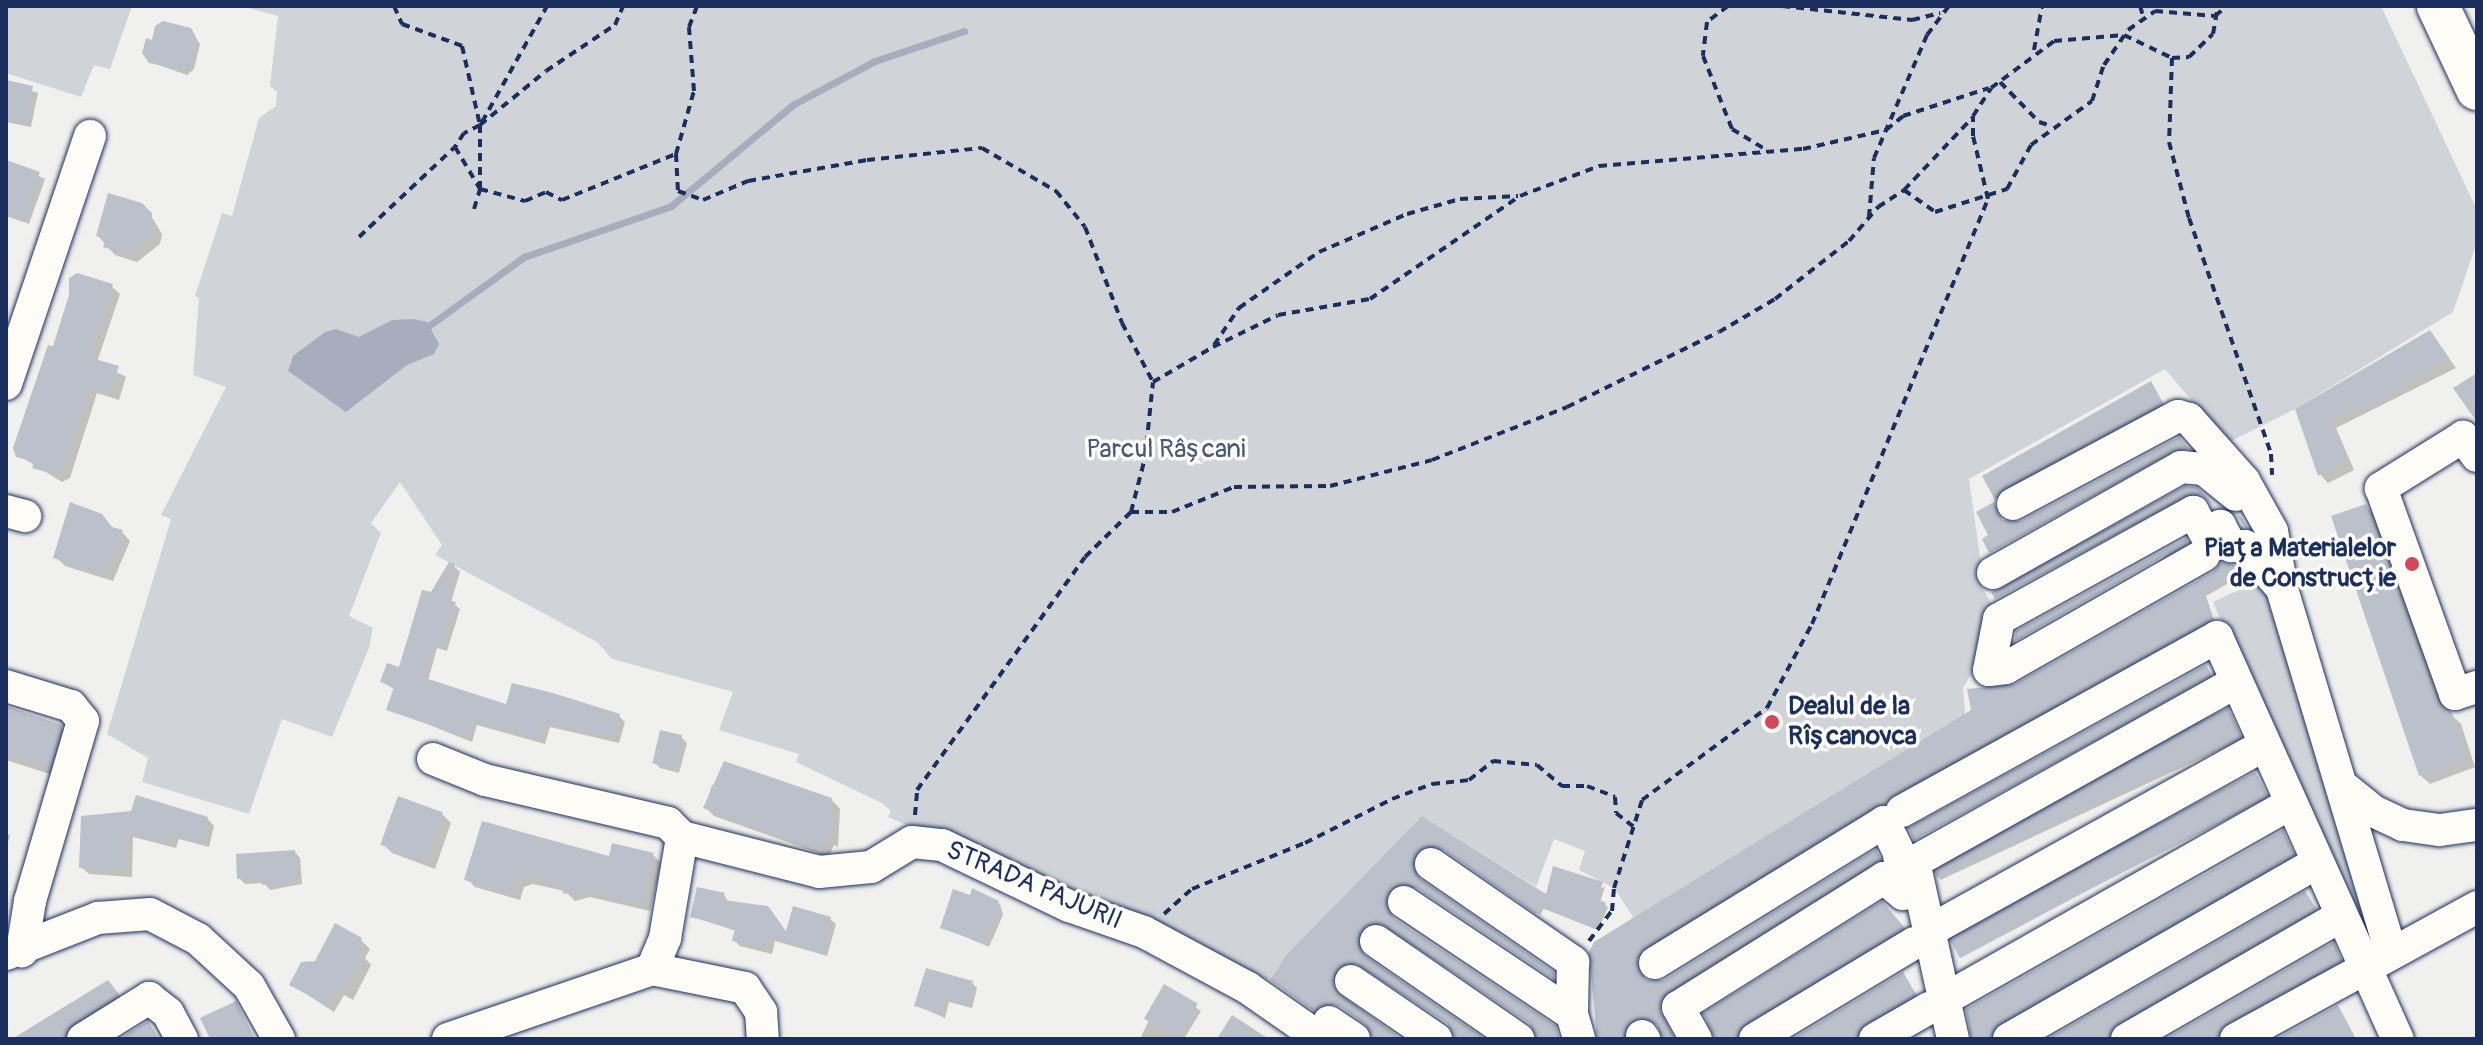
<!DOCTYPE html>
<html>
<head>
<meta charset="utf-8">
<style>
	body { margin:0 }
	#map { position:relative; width:2483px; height:1045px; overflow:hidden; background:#f0f0ee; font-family:Pangolin,sans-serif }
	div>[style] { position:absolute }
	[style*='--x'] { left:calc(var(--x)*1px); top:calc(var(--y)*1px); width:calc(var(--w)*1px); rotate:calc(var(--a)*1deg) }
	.green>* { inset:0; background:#d0d3d8 }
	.water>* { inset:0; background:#a7adbd }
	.shadow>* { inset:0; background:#0003; transform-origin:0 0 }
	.stream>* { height:7px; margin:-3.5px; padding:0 3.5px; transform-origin:3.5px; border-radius:3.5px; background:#a7adbd }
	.building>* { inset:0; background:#bbc0ca; transform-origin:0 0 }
	.path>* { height:4px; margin-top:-2px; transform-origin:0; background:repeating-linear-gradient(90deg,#1b2f5e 0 8px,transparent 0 14px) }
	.roads { filter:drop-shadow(0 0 2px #1b2f5e) drop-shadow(0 0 2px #1b2f5e) }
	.minor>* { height:32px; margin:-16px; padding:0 16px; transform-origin:16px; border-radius:16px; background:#fdfcf7 }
	.major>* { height:42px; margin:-21px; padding:0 21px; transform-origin:21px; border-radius:21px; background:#fdfcf7 }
	.dots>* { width:22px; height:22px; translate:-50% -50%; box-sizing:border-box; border:4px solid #fdfcf7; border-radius:50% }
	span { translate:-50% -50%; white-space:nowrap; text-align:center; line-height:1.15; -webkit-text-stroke:7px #fdfcf7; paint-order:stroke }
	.park-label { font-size:26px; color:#48587c }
	.poi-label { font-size:26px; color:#1b2f5e; font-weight:700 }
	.right { translate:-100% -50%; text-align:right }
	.left { translate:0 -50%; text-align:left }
	.street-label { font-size:26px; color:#1b2f5e }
	.frame { position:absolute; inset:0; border:8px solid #1b2f5e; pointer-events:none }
</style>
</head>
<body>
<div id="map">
	<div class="green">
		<div style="clip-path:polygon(6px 6px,132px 6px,110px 69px,94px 65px,81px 97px,6px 73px)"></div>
		<div style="clip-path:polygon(241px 6px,2381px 6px,2477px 210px,2477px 242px,2453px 312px,2295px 409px,2227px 443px,2165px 369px,1969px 479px,1981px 563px,1978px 581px,1993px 606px,1980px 659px,1963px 688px,1965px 714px,1634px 918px,1614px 888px,1579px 870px,1585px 851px,1554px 839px,1536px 887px,1422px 816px,1286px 955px,1270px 980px,888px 817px,891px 811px,882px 803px,796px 762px,799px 754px,719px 730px,733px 692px,612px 659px,597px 642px,435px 555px,442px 545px,400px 482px,371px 523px,381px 533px,349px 616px,373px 628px,369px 648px,332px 737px,282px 719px,249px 814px,142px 782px,148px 758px,107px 734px,171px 519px,161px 515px,226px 387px,193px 375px,199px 298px,195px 296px,222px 213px,232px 216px,259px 118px,276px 106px,277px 92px,270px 86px,278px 16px)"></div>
		<div style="clip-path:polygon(2261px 579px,2273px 587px,2378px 939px,2368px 946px,2353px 935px,2213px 602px)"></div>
	</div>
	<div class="water">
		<div style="clip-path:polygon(414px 319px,427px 322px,439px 344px,434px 354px,407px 365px,346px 412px,288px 371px,293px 356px,325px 332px,336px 329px,359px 337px,392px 320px)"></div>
	</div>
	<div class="shadow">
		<div style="clip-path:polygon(190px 29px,200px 44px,194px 69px,187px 75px,150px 62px,153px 42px)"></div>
		<div style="clip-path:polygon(6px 82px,38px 93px,31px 127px,6px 122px)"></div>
		<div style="clip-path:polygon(6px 162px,45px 179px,29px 224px,6px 216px)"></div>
		<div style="clip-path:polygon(150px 214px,162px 234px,160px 244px,137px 262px,115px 255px,98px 236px)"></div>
		<div style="clip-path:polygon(111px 286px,120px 294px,97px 362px,126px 377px,119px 400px,97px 393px,70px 478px,62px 482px,18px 455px,54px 348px)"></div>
		<div style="clip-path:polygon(2430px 332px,2456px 368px,2336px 428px,2354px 470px,2328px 483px,2320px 474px,2298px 410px)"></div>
		<div style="left:2153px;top:386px;width:22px;height:191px;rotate:60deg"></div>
		<div style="clip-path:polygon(2179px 439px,2188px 449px,2174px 452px,1991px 552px,1984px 540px,1991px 536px,1996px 507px,2003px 522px,2022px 523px)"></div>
		<div style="clip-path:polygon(2186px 488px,2203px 497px,2187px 497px,1997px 598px,1994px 592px)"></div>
		<div style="clip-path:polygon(2366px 506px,2375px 515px,2445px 709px,2461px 724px,2475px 767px,2430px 784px,2420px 775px)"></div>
		<div style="clip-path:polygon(2237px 515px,2242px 518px,2248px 529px,2244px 526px)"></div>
		<div style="clip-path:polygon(122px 532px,130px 541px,113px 581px,65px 566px,56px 557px)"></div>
		<div style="left:2185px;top:540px;width:6px;height:191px;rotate:51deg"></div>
		<div style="clip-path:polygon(454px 566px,460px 572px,451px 602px,460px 609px,447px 651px,437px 648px,428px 681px,508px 707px,619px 716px,625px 722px,619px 743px,550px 727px,545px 744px,477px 725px,472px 742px,389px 709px,395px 690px,383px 682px,400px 669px,432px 595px)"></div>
		<div style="clip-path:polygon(2238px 571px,2241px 576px,2206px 596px,2215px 623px,1896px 797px,1640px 958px,1645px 981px,1665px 982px,1876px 852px,1879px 855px,1883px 864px,1671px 994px,1661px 1011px,1675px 1039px,1663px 1039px,1656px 1022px,1636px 1022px,1628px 1039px,1597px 1039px,1591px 953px,2016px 686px)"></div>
		<div style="clip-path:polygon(2208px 670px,2212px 677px,1916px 839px)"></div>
		<div style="clip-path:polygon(6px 706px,61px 727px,73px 739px,62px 778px,6px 760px)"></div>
		<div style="left:2230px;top:713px;width:29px;height:333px;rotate:65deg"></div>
		<div style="clip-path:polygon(681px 737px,687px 743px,679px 773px,660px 768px,654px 762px)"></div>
		<div style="left:2257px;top:776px;width:25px;height:346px;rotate:63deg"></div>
		<div style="clip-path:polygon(712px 785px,831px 799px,840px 809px,838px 847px,834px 845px,829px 857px,714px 816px,705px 807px)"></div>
		<div style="clip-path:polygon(399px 798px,442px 814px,451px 823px,435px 869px,392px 853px,383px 844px)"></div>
		<div style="clip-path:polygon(83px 818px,207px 818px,214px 826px,209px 847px,179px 839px,176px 848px,133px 837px,132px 877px,89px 874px,81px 867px)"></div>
		<div style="clip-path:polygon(1422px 818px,1547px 897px,1605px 887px,1600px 902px,1608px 907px,1598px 930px,1544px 908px,1540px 915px,1446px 850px,1427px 849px,1417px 857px,1414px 867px,1421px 883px,1556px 979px,1418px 888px,1398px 887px,1387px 904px,1395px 921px,1554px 1027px,1560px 1039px,1539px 1039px,1531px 1024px,1383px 924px,1362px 934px,1361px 953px,1481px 1039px,1457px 1039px,1450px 1024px,1357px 964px,1337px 974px,1334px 985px,1341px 999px,1399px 1039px,1374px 1039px,1368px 1024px,1345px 1008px,1334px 1005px,1318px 1012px,1275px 982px)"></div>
		<div style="clip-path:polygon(6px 832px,10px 836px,6px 848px)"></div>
		<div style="clip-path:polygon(2283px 832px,2297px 859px,1996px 1039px,1973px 1039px)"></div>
		<div style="clip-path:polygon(295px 852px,300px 858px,302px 884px,270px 890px,264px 883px,245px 884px,239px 878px)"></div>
		<div style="clip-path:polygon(653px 855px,661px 863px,650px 911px,590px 897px,575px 901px,565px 891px,533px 884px,524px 887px,520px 900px,475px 887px,467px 879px)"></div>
		<div style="clip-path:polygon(974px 891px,1000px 904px,1003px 915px,989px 947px,942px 927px)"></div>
		<div style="clip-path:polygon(2305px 893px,2319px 913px,2114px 1039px,2051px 1039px)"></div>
		<div style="clip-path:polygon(724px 895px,729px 903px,788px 934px,830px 919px,836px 924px,827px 956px,775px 941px,772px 954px,740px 946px,734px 940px,736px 931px,693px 917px)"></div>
		<div style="clip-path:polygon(1882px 904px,1906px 930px,1741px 1039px,1717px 1039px)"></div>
		<div style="clip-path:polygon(361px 940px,370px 949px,365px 958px,371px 965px,353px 1000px,344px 995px,334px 1012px,292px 985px,316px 962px)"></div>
		<div style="clip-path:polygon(2333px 945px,2344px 964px,2223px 1039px,2169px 1039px)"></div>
		<div style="clip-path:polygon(1906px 978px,1917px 997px,1861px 1039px,1795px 1039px)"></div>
		<div style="clip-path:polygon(108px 982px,120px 997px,68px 1032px,68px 1039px,16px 1039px)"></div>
		<div style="clip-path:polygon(971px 982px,977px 988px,972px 1008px,949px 1002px,945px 1018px,917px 1006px)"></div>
		<div style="clip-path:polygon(1165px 987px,1201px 1011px,1184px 1039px,1140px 1039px)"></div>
	</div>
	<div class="stream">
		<div style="--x:423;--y:330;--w:125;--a:-35.9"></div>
		<div style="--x:524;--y:257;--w:156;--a:-19.1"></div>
		<div style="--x:671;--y:206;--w:160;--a:-39.7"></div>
		<div style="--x:794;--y:104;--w:92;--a:-28"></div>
		<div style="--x:875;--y:61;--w:94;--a:-18.6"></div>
	</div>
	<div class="building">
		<div style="clip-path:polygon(163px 21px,191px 28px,196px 37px,189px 64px,181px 70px,149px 63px,142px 53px,146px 38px,152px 40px,155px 26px)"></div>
		<div style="clip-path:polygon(6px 80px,33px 86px,25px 123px,6px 118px)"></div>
		<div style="clip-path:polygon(6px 160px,40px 172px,24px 220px,6px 214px)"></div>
		<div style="clip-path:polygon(108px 193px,142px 203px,152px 213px,152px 235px,128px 254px,103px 247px,106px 239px,96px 236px)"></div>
		<div style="clip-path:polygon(77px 273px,113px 284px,88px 357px,119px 366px,110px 393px,89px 386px,62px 470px,53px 474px,32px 468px,34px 462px,16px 457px,13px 448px,48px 345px,53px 346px,69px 295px,69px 278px)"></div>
		<div style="clip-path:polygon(2430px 330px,2449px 358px,2375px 403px,2329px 418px,2346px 460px,2318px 476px,2295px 409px)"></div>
		<div style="clip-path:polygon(2477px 373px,2477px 422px,2453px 388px)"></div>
		<div style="clip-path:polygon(2151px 381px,2163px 403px,2004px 487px,1995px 500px,1982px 476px)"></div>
		<div style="clip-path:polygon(2179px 437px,2189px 449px,2172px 450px,1989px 553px,1982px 539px,1988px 535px,1976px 512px,1994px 502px,2002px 520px,2021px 521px)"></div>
		<div style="clip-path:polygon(2185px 486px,2197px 487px,2216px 508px,2202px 495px,2184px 495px,1995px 599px,1991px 592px)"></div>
		<div style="clip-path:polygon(70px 502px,102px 514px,112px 527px,123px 530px,104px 573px,53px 558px)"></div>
		<div style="clip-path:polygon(2366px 504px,2437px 700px,2452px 713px,2467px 758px,2419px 776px,2331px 516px)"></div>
		<div style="clip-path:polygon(2186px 538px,2188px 542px,2015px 641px,2016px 631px)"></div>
		<div style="clip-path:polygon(449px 562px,455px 564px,445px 599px,456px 602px,442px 646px,432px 643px,422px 677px,506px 704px,512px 683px,553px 693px,620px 714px,614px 737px,544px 722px,539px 740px,472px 720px,466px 737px,386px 710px,394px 687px,380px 682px,387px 663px,399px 667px,422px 590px,431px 592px)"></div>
		<div style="clip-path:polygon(2221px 562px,2236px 565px,2240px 572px,2204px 592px,2213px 619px,1893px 794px,1644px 947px,1638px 955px,1638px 972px,1647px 980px,1664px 980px,1876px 849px,1880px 858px,1667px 991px,1659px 1008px,1674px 1039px,1663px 1039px,1657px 1025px,1642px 1017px,1625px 1027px,1624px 1039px,1597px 1039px,1589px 952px,1594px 942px,1971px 710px,1967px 689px,2015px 684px,2213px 572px)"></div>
		<div style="clip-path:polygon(2206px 665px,2211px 674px,1914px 840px,1908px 828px)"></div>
		<div style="clip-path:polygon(6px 706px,62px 725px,50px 767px,6px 753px)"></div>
		<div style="left:2228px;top:708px;width:31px;height:335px;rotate:65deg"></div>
		<div style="left:660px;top:730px;width:23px;height:34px;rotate:13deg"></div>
		<div style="clip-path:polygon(724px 761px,832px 798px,829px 820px,835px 822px,820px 850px,703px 808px)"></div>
		<div style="left:2255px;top:772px;width:26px;height:348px;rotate:62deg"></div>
		<div style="clip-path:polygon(136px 795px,208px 817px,202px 841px,171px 832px,169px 842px,126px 831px,125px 870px,79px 868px,81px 816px,131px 811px)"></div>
		<div style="left:398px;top:796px;width:48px;height:52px;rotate:20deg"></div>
		<div style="clip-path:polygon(1422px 816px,1546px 894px,1553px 866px,1603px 882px,1597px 899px,1606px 903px,1595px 929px,1542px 908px,1543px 903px,1536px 914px,1441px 848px,1424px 847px,1415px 854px,1412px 863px,1420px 879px,1554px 972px,1554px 979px,1414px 886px,1395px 885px,1385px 900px,1393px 918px,1556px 1026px,1559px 1039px,1537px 1039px,1529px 1023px,1378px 922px,1360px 931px,1357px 940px,1365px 956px,1485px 1039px,1455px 1039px,1447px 1023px,1353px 962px,1336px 970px,1334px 990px,1402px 1039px,1373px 1039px,1365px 1024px,1340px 1006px,1330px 1003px,1314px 1011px,1270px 980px,1286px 955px)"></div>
		<div style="clip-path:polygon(482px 821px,609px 856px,612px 843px,654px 853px,642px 904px,581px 890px,564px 894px,559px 884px,523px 876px,516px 879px,512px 893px,464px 880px)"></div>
		<div style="clip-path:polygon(2283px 830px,2294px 854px,2000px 1023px,1990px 1039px,1971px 1039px,1966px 1009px)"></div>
		<div style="clip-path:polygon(295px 850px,297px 878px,289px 883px,262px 885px,261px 877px,237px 879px,236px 854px)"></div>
		<div style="clip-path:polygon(697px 887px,725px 893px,723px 900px,768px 906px,786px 931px,793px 906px,831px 917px,822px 952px,770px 937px,766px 949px,732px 941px,735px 928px,690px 917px)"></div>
		<div style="clip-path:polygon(972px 888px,999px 901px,983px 943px,940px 928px,953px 889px,970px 895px)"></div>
		<div style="clip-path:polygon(2305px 891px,2316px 908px,2118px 1023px,2108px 1039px,2047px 1039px)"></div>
		<div style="clip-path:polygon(1882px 901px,1904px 927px,1745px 1023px,1736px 1039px,1715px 1039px,1703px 1013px)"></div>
		<div style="clip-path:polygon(335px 923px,362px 938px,356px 950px,363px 954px,343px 992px,334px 987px,325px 1004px,289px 985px,301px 962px,315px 961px)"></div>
		<div style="clip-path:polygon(2334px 942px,2341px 960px,2227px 1022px,2217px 1039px,2165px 1039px)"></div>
		<div style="clip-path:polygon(926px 968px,973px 981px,966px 1004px,943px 997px,939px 1013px,914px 1006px)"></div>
		<div style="clip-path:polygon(1903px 972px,1916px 994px,1866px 1023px,1856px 1039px,1792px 1039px)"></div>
		<div style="clip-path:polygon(108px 980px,119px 994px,72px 1023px,64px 1039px,12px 1039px)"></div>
		<div style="left:1164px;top:984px;width:39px;height:40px;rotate:30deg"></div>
		<div style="clip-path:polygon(236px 1001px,255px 1039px,210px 1039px,200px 1018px)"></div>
		<div style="clip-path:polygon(2338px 1005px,2356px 1039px,2276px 1039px)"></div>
		<div style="clip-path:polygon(1232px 1015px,1269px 1039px,1217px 1039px)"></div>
		<div style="clip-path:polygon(148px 1021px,159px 1039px,119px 1039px)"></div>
	</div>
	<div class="path">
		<div style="--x:394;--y:6;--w:20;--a:66"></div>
		<div style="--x:402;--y:24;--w:64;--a:20.1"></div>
		<div style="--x:462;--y:46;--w:81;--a:77.2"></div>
		<div style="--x:480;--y:125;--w:18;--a:153"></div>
		<div style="--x:464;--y:133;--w:17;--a:123"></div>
		<div style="--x:455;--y:147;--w:49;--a:59.2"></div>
		<div style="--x:480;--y:189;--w:47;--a:14.9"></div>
		<div style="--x:525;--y:201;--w:23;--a:-23"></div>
		<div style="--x:546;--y:192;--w:18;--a:27"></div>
		<div style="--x:562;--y:200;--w:123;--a:-22"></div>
		<div style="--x:676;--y:154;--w:66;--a:-74.1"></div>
		<div style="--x:694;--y:91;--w:64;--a:-94.5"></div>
		<div style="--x:689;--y:27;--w:22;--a:-69"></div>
		<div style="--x:1728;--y:6;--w:26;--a:143"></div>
		<div style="--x:1707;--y:22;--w:34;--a:97"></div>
		<div style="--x:1703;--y:56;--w:79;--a:68.3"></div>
		<div style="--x:1732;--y:129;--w:42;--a:31.4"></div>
		<div style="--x:1782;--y:6;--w:131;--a:6.1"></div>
		<div style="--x:1912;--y:20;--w:29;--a:-14"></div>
		<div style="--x:2140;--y:6;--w:14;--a:73"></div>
		<div style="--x:2034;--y:50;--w:45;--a:-79.7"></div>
		<div style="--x:2172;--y:58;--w:84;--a:92"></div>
		<div style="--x:2169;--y:142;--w:79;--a:75.3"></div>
		<div style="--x:2189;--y:218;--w:250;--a:70.8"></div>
		<div style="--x:2271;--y:454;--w:21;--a:87"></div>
		<div style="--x:2000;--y:82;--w:56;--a:45.7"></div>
		<div style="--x:2039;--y:122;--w:13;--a:18"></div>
		<div style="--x:482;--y:122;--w:133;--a:-60.7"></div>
		<div style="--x:676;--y:154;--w:37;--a:87"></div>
		<div style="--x:678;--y:191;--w:27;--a:20"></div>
		<div style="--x:703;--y:200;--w:49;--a:-22.9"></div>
		<div style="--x:748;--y:181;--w:121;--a:-10"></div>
		<div style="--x:867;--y:160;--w:116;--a:-6"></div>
		<div style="--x:982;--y:148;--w:86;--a:30.2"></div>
		<div style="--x:1056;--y:191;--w:46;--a:51.1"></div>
		<div style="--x:1085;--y:227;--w:103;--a:68.9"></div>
		<div style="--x:1122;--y:323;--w:67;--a:62.3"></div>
		<div style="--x:1904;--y:190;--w:99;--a:-46.6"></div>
		<div style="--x:474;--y:209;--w:21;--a:-73"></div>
		<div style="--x:480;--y:189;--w:64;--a:-90"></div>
		<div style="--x:480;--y:125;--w:85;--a:-39.3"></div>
		<div style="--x:546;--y:71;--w:83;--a:-33.7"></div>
		<div style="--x:615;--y:25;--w:21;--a:-67"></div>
		<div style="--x:1869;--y:217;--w:59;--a:-85.2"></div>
		<div style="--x:1874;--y:158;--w:134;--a:-66.7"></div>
		<div style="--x:1927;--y:35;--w:36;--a:-53"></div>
		<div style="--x:359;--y:237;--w:132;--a:-43.2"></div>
		<div style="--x:1214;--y:345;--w:45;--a:-56"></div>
		<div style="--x:1239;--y:308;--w:98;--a:-35"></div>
		<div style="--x:1319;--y:252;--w:96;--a:-23.4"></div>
		<div style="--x:1407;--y:214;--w:55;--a:-15.8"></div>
		<div style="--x:1460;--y:199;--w:58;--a:-3"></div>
		<div style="--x:1131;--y:512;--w:56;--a:-75.5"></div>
		<div style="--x:1145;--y:458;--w:76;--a:-84"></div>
		<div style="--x:1153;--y:382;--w:69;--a:-30.3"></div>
		<div style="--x:1213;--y:347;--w:72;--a:-26.2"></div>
		<div style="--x:1278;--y:315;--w:93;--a:-9.9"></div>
		<div style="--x:1370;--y:299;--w:182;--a:-34.5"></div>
		<div style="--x:1520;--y:196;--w:85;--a:-20.8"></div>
		<div style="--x:1599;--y:166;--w:205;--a:-4.8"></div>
		<div style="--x:1803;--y:149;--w:85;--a:-12.9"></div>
		<div style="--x:1886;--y:130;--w:22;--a:-39"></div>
		<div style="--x:1903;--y:116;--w:90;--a:-18"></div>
		<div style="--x:915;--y:815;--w:25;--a:-85"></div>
		<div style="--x:917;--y:790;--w:287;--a:-54.2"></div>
		<div style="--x:1085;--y:557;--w:64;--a:-44.4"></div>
		<div style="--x:1131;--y:512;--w:41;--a:0"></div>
		<div style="--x:1172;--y:512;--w:67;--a:-22"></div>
		<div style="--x:1234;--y:487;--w:96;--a:-0.6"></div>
		<div style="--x:1330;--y:486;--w:105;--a:-14.3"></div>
		<div style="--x:1432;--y:460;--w:145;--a:-21.4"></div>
		<div style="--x:1567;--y:407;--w:169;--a:-26.3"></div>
		<div style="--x:1719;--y:332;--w:65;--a:-30.5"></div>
		<div style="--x:1775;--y:299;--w:94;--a:-38.1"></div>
		<div style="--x:1849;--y:241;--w:45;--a:-49.5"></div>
		<div style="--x:1878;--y:207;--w:31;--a:-33"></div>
		<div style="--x:1904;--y:190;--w:38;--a:35"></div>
		<div style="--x:1935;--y:212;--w:76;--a:-17.7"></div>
		<div style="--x:2007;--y:189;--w:50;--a:-61.4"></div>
		<div style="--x:2031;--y:145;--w:75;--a:-35.8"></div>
		<div style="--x:2092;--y:101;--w:38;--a:-72"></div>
		<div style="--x:2104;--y:65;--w:42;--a:-55.6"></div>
		<div style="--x:2128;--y:30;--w:33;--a:-35"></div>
		<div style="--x:2155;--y:11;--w:60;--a:4.8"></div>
		<div style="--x:2215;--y:16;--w:16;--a:-40"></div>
		<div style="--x:1164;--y:914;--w:38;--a:-42"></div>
		<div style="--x:1192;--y:889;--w:122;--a:-22.2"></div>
		<div style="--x:1305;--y:843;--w:97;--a:-26.8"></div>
		<div style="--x:1392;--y:799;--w:43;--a:-20.6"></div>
		<div style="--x:1432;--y:784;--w:37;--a:-6"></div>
		<div style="--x:1469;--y:780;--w:31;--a:-38"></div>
		<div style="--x:1493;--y:761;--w:44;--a:5.2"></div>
		<div style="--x:1537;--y:765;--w:33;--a:40"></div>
		<div style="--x:1562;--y:786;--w:25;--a:0"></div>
		<div style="--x:1587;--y:786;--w:30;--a:21"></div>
		<div style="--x:1615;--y:797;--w:16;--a:86"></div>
		<div style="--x:1616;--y:813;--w:23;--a:38"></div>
		<div style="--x:1589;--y:941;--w:38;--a:-53"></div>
		<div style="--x:1612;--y:911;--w:23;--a:-85"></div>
		<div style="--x:1614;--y:888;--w:92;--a:-72.3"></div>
		<div style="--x:1642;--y:800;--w:155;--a:-36.4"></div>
		<div style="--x:1767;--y:708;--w:95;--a:-61.8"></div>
		<div style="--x:1812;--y:624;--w:460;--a:-67.5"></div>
		<div style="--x:1988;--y:199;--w:65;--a:-103.4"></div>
		<div style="--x:1973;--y:136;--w:20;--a:-90"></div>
		<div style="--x:1973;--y:116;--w:33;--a:-57"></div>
		<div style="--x:1991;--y:88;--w:79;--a:-36.7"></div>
		<div style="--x:2054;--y:41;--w:70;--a:-4.9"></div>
		<div style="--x:2124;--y:35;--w:53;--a:25.6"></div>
		<div style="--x:2172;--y:58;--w:17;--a:-3"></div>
		<div style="--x:2189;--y:57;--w:33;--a:-44"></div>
		<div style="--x:2213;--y:34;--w:28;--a:-80"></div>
	</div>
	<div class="roads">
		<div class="minor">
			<div style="--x:6;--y:384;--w:262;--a:-71.3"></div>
			<div style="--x:2477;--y:456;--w:24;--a:-126"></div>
			<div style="--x:2463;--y:437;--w:97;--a:148.1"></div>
			<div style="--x:2381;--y:488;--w:219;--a:70.2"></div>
			<div style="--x:2455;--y:694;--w:23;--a:-18"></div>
			<div style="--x:2013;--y:504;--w:187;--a:-28.1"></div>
			<div style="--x:2178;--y:416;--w:11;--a:15"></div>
			<div style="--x:2189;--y:419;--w:83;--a:48.4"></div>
			<div style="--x:2244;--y:481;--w:57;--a:60.8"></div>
			<div style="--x:2272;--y:531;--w:59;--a:80.2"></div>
			<div style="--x:2282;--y:589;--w:379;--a:73.3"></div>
			<div style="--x:6;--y:511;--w:20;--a:15"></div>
			<div style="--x:2204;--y:555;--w:228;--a:150.3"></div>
			<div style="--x:2006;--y:668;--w:17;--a:173"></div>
			<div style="--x:1989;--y:670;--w:52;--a:-78.9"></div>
			<div style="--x:1999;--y:619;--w:222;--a:-28.9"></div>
			<div style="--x:2193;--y:512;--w:24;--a:60"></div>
			<div style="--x:2205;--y:533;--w:17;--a:-25"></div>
			<div style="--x:2220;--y:526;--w:23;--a:61"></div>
			<div style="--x:2231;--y:546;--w:14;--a:0"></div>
			<div style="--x:2245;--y:546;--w:53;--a:48.8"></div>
			<div style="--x:1993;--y:573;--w:216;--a:-29.4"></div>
			<div style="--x:2181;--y:467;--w:23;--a:5"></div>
			<div style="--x:2204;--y:469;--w:41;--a:39.1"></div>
			<div style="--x:6;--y:686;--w:68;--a:17.1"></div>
			<div style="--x:71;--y:706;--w:19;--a:51"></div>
			<div style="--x:83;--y:721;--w:188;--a:106.4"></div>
			<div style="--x:30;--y:901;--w:51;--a:99.1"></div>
			<div style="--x:433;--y:759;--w:56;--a:22"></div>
			<div style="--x:485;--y:780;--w:188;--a:13.2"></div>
			<div style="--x:668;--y:823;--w:20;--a:45"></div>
			<div style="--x:682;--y:837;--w:141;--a:14.3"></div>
			<div style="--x:819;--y:872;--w:52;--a:-5.5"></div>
			<div style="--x:871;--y:867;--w:48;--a:-31.4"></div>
			<div style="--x:912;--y:842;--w:30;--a:6"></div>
			<div style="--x:942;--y:845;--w:141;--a:25.7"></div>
			<div style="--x:1069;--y:906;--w:79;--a:19.1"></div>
			<div style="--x:1144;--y:932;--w:118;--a:28.3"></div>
			<div style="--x:1248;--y:988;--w:89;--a:34.9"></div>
			<div style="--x:2346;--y:789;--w:35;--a:39"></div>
			<div style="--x:2373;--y:811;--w:33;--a:25"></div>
			<div style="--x:2403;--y:825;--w:37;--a:8"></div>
			<div style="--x:2440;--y:830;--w:37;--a:-8"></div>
			<div style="--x:1902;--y:811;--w:360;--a:-28.9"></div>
			<div style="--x:2217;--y:637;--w:441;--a:65.8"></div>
			<div style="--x:1431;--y:864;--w:173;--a:34.6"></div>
			<div style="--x:1573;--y:962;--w:52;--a:91.1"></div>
			<div style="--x:1572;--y:1014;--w:26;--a:74"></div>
			<div style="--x:1404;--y:902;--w:202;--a:33.7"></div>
			<div style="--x:1929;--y:931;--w:383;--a:-29"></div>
			<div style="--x:1376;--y:941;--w:173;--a:34.6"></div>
			<div style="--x:6;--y:954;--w:99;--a:-21.4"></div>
			<div style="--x:98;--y:918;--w:52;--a:-4.4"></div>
			<div style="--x:150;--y:914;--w:54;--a:27.5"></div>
			<div style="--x:198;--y:939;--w:69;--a:42.7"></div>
			<div style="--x:249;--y:986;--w:61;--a:60.5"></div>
			<div style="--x:1655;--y:963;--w:269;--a:-31.6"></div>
			<div style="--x:1884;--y:822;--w:34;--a:64"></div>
			<div style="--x:1899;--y:853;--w:41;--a:84.4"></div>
			<div style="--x:1903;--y:894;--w:25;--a:-140"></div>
			<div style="--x:1884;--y:878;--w:243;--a:147.9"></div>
			<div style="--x:1678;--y:1007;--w:37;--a:61"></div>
			<div style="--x:652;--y:969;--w:34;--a:-67"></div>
			<div style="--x:665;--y:938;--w:102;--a:-80.4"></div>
			<div style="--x:1351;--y:981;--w:103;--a:34.3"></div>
			<div style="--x:1945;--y:999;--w:396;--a:-29.5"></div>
			<div style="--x:1329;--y:1022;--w:30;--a:34"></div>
			<div style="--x:1642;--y:1036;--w:4;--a:56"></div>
			<div style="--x:83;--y:1039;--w:78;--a:-31.8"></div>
			<div style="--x:149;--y:998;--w:24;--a:38"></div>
			<div style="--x:168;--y:1013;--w:30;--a:62"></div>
			<div style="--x:448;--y:1039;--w:216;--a:-18.9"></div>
			<div style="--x:652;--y:969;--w:95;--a:11.5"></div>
			<div style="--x:745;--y:988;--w:29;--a:56"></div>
			<div style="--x:761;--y:1012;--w:27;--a:86"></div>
			<div style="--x:1755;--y:1039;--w:186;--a:-31.1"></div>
			<div style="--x:1875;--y:1039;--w:62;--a:-29.9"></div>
			<div style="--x:1953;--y:1039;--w:181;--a:-102.4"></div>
			<div style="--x:1914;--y:862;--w:369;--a:-29.2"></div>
			<div style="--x:2009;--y:1039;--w:354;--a:-29.8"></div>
			<div style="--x:2127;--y:1039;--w:245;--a:-29.9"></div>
			<div style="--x:2236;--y:1039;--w:275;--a:-28.7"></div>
		</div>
		<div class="major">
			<div style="--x:2438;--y:6;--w:92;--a:64.8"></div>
		</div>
	</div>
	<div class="dots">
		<div style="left:2412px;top:564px;background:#d1495b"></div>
		<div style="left:1772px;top:722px;background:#d1495b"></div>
	</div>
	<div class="park-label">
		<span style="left:1166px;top:450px">Parcul Râșcani</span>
	</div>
	<div class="poi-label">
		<span class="right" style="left:2396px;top:564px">Piața Materialelor<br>de Construcție</span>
		<span class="left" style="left:1788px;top:722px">Dealul de la<br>Rîșcanovca</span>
	</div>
	<div class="street-label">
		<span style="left:1034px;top:886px;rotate:23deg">STRADA PAJURII</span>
	</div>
	<div class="frame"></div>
</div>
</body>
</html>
